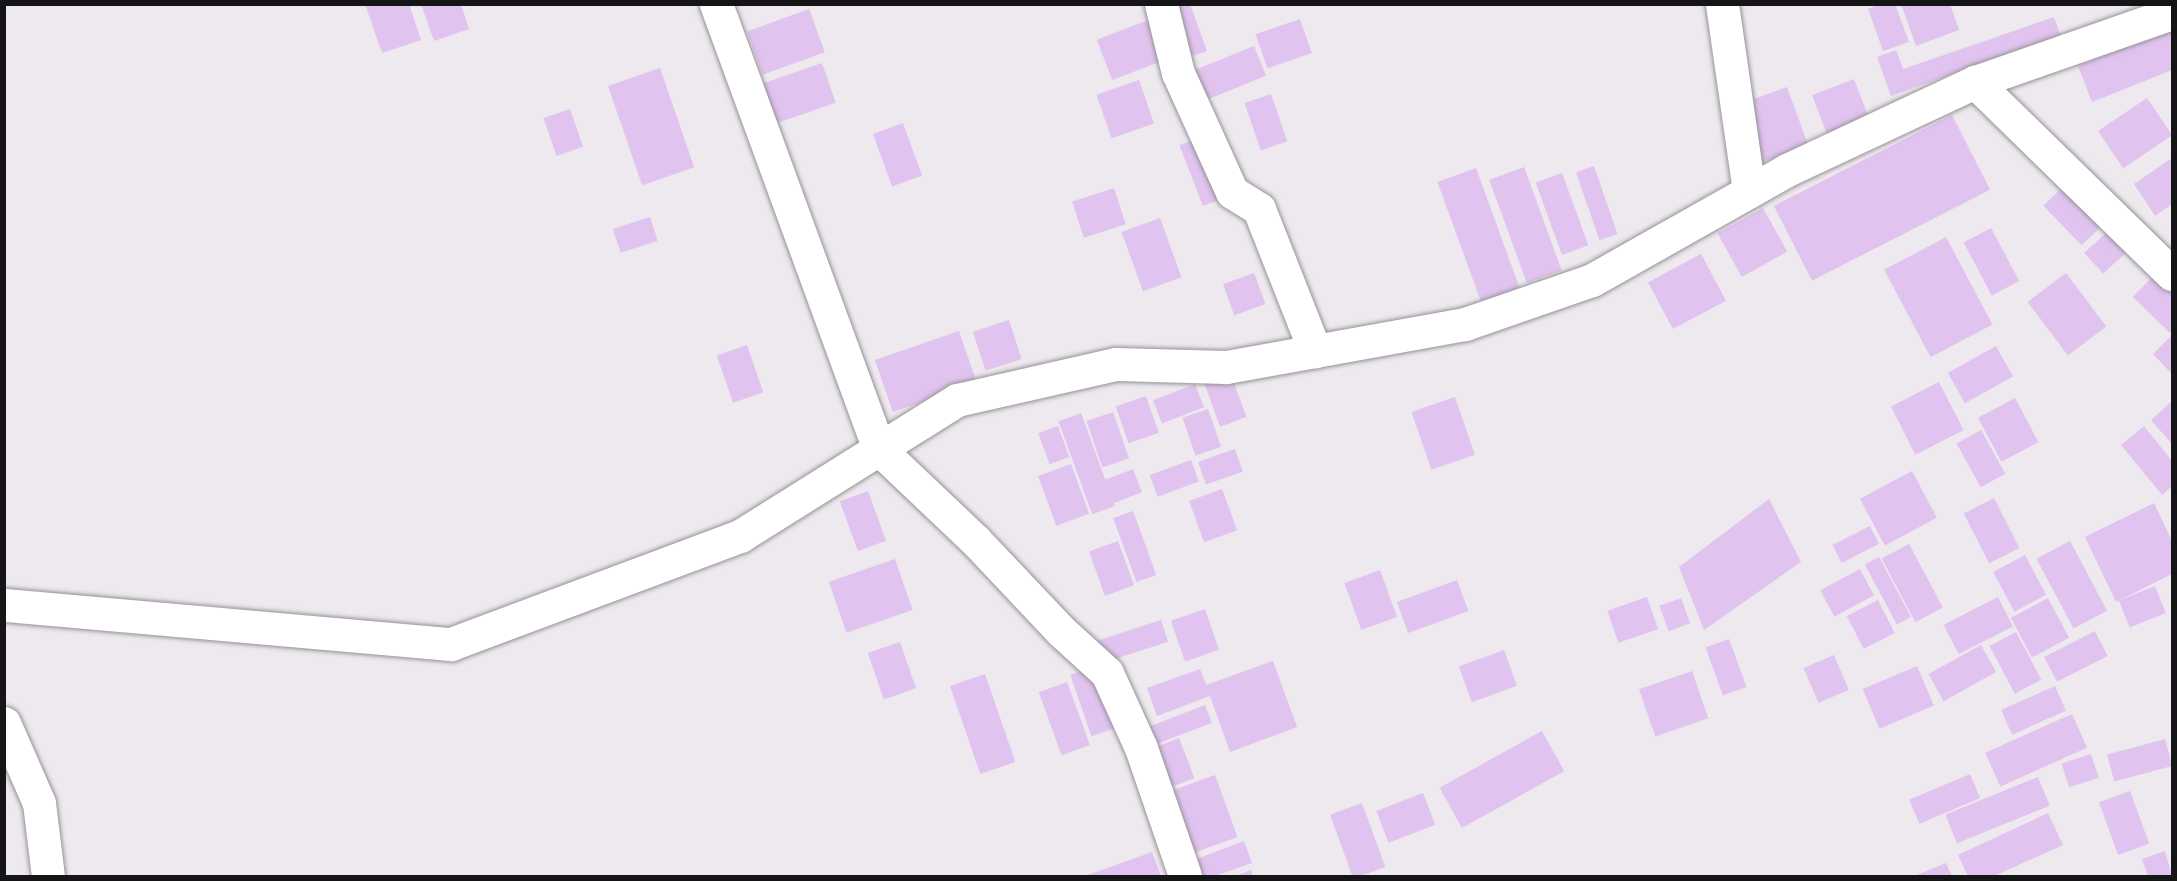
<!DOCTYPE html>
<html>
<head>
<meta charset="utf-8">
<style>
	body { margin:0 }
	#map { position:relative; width:2177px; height:881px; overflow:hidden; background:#ede9ee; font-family:"Noto Sans",sans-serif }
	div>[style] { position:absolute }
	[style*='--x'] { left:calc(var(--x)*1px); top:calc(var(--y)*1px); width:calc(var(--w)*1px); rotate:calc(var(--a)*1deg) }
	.building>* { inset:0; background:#e0c3ee; transform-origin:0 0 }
	.roads { filter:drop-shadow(0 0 2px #959297) drop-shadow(0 0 2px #959297) }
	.street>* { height:33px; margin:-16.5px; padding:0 16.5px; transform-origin:16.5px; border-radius:16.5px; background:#fff }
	span { translate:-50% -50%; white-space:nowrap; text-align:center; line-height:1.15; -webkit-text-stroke:6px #fff; paint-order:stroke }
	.frame { position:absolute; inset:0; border:6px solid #151416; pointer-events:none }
</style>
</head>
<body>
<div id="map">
	<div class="building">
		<div style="clip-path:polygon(365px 4px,409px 4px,421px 40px,382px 53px)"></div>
		<div style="clip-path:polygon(421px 4px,461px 4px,469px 29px,434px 41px)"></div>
		<div style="clip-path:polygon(1168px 4px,1190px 4px,1207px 51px,1184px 59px)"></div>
		<div style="clip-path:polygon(1881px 4px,1895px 4px,1909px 42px,1883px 51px,1868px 9px)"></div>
		<div style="clip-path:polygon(1901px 4px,1950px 4px,1959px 30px,1916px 46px)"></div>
		<div style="left:809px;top:9px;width:46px;height:66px;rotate:70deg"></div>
		<div style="clip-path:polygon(2054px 17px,2062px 40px,1996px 58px,1891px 96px,1877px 57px,1896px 50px,1903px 69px)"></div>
		<div style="left:1151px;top:19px;width:43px;height:58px;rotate:69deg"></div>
		<div style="left:1300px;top:19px;width:36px;height:47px;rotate:71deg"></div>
		<div style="clip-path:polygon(2172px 28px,2172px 70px,2092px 102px,2078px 66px)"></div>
		<div style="left:1254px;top:46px;width:32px;height:74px;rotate:68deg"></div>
		<div style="left:822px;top:63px;width:42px;height:62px;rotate:71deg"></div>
		<div style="left:660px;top:68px;width:105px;height:55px;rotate:71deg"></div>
		<div style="left:1854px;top:79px;width:44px;height:45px;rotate:69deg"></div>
		<div style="left:1139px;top:80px;width:46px;height:45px;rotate:71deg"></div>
		<div style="left:1787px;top:87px;width:62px;height:53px;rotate:70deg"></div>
		<div style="left:1271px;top:94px;width:50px;height:28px;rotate:71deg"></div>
		<div style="left:2147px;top:98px;width:45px;height:59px;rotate:56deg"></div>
		<div style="left:570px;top:109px;width:40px;height:28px;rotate:71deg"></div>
		<div style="left:1952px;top:115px;width:84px;height:200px;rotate:63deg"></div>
		<div style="left:903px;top:123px;width:56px;height:32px;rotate:70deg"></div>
		<div style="left:1201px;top:137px;width:65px;height:23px;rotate:69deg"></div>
		<div style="clip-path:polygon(2172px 158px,2172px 204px,2155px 216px,2134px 184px)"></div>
		<div style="left:1594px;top:166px;width:72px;height:19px;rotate:71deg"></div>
		<div style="left:1524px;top:167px;width:110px;height:37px;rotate:70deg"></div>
		<div style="left:1476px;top:168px;width:127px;height:41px;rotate:70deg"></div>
		<div style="left:1562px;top:173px;width:77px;height:28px;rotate:70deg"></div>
		<div style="left:2070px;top:180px;width:55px;height:37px;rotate:46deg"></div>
		<div style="left:1114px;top:188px;width:38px;height:44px;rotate:72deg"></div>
		<div style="left:1763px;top:208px;width:50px;height:52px;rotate:61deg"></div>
		<div style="left:650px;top:217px;width:25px;height:39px;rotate:72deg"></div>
		<div style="left:1160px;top:218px;width:63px;height:41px;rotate:70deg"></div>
		<div style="left:2114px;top:226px;width:28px;height:40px;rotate:48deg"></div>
		<div style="left:1991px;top:228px;width:60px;height:31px;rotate:62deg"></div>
		<div style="left:1946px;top:237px;width:99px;height:70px;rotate:62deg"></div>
		<div style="left:1701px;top:254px;width:53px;height:60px;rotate:62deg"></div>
		<div style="clip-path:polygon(2158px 271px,2172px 286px,2172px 330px,2170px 333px,2133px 297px)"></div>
		<div style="left:1254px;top:273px;width:33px;height:33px;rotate:70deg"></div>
		<div style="left:2066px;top:273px;width:67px;height:48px;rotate:53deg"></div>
		<div style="left:1009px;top:320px;width:41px;height:38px;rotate:72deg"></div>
		<div style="left:959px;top:331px;width:55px;height:89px;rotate:71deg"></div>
		<div style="clip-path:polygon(2172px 335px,2172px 374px,2153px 354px)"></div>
		<div style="left:747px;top:345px;width:50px;height:32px;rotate:71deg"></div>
		<div style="left:1996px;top:346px;width:35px;height:55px;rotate:61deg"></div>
		<div style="left:1230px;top:372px;width:48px;height:28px;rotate:70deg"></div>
		<div style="left:1939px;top:382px;width:54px;height:54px;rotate:63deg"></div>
		<div style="left:1195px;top:384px;width:25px;height:45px;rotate:69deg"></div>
		<div style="left:1146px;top:396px;width:39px;height:32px;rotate:71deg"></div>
		<div style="left:1455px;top:397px;width:61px;height:46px;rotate:71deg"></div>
		<div style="left:2015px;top:398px;width:50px;height:42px;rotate:62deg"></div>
		<div style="clip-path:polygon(2172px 401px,2172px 444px,2151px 420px)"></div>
		<div style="left:1208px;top:409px;width:40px;height:27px;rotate:71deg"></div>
		<div style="left:1113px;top:412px;width:49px;height:28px;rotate:71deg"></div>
		<div style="left:1081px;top:413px;width:99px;height:24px;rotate:70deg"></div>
		<div style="left:1058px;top:426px;width:33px;height:21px;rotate:70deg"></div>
		<div style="clip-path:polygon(2144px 426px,2172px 461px,2172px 486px,2162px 495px,2121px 445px)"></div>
		<div style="left:1981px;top:430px;width:50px;height:28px;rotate:61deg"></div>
		<div style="left:1235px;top:449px;width:24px;height:39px;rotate:71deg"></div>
		<div style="left:1191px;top:460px;width:23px;height:44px;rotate:70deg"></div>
		<div style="left:1071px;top:464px;width:53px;height:35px;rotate:70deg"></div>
		<div style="left:1133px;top:469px;width:25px;height:30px;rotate:69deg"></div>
		<div style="left:1912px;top:471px;width:53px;height:59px;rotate:62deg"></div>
		<div style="left:1222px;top:489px;width:44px;height:35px;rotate:70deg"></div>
		<div style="left:868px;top:491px;width:53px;height:30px;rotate:70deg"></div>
		<div style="left:1994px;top:498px;width:56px;height:34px;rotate:63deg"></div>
		<div style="clip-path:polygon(1769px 499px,1801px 562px,1704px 630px,1679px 567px)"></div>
		<div style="clip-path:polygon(2154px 503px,2172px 541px,2172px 574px,2116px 602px,2085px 537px)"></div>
		<div style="left:1133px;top:511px;width:68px;height:21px;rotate:70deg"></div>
		<div style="left:1870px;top:526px;width:20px;height:42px;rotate:63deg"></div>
		<div style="left:1118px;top:541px;width:47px;height:31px;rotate:70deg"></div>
		<div style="left:2070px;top:541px;width:79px;height:38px;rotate:62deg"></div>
		<div style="left:1909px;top:544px;width:72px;height:31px;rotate:62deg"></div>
		<div style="left:2025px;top:555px;width:45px;height:36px;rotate:62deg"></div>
		<div style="left:1879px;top:557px;width:68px;height:16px;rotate:62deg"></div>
		<div style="left:895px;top:559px;width:54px;height:70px;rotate:71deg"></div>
		<div style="left:1860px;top:569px;width:30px;height:45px;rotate:62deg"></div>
		<div style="left:1380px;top:570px;width:50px;height:38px;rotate:70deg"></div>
		<div style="left:1457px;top:580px;width:33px;height:64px;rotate:70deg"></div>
		<div style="left:2155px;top:586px;width:29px;height:39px;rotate:68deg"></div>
		<div style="left:1647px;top:597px;width:34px;height:42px;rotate:71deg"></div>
		<div style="left:1998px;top:597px;width:33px;height:61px;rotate:63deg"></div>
		<div style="left:1681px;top:598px;width:27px;height:23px;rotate:70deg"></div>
		<div style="left:2048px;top:598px;width:45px;height:42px;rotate:62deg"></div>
		<div style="left:1878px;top:600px;width:37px;height:35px;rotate:63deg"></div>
		<div style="left:1205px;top:609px;width:43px;height:36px;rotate:71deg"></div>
		<div style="left:1161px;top:620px;width:23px;height:67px;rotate:72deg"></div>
		<div style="left:2095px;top:631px;width:28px;height:57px;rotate:63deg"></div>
		<div style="left:2016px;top:632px;width:54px;height:30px;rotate:62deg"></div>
		<div style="left:1729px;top:639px;width:51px;height:25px;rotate:70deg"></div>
		<div style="left:900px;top:642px;width:49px;height:34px;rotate:71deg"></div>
		<div style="left:1981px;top:645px;width:31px;height:60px;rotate:61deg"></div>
		<div style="left:1504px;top:650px;width:38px;height:48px;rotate:70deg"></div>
		<div style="left:1834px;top:655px;width:38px;height:33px;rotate:67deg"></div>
		<div style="clip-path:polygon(1273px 661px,1297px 727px,1230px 752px,1210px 696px,1157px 716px,1147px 688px,1200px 669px,1206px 685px)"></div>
		<div style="left:1917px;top:666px;width:43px;height:59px;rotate:67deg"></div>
		<div style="left:1093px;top:667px;width:65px;height:24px;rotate:71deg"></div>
		<div style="left:1692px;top:671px;width:50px;height:56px;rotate:71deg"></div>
		<div style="left:985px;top:674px;width:93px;height:37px;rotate:71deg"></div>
		<div style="left:1067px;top:682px;width:67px;height:30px;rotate:70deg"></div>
		<div style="left:2055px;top:686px;width:27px;height:59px;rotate:66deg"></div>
		<div style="left:1205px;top:705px;width:19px;height:59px;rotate:69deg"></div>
		<div style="left:2072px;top:714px;width:37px;height:95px;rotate:66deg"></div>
		<div style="left:1542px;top:731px;width:46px;height:117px;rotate:61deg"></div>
		<div style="left:1179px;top:738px;width:43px;height:25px;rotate:69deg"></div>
		<div style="left:2165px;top:739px;width:28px;height:60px;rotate:75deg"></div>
		<div style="left:2091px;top:754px;width:25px;height:31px;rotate:72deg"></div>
		<div style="left:1970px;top:774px;width:26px;height:66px;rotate:67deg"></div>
		<div style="left:1215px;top:775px;width:66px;height:47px;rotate:70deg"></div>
		<div style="left:2038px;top:777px;width:31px;height:100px;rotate:68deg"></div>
		<div style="left:2130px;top:791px;width:56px;height:33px;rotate:70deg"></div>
		<div style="left:1423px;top:793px;width:34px;height:50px;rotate:69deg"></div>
		<div style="left:1362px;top:803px;width:68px;height:34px;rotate:70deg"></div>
		<div style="clip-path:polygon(2048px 813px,2063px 845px,1994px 876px,1968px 876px,1958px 855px)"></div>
		<div style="clip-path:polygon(1244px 841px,1252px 863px,1215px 876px,1197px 876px,1191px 861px)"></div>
		<div style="clip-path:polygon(2165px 851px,2172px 876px,2148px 876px,2142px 859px)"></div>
		<div style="clip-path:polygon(1152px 852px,1161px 876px,1085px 876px)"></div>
		<div style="clip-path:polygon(1946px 863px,1952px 876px,1918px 876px,1917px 875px)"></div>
		<div style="clip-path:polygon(1251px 870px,1253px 876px,1235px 876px)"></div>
	</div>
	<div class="roads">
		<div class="street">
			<div style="--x:716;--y:4;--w:474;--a:69.9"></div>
			<div style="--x:879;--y:449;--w:132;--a:43.5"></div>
			<div style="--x:975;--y:540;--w:125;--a:46.6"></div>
			<div style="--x:1061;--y:631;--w:62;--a:42.4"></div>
			<div style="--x:1107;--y:673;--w:82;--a:65.6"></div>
			<div style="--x:1141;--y:748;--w:135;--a:71"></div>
			<div style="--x:1161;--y:4;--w:71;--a:76.2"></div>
			<div style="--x:1178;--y:73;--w:131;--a:65.6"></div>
			<div style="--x:1232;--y:192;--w:32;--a:32"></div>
			<div style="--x:1259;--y:209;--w:153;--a:68.5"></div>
			<div style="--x:1722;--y:4;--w:189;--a:81.8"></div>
			<div style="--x:1975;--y:82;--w:275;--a:44.3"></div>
			<div style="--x:4;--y:605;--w:449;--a:5"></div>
			<div style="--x:451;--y:644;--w:309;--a:-20.5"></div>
			<div style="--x:740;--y:536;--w:256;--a:-32.1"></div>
			<div style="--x:957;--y:400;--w:163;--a:-12.8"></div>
			<div style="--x:1116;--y:364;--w:110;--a:1.6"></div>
			<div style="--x:1226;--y:367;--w:243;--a:-10.2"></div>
			<div style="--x:1465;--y:324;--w:134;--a:-19.1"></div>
			<div style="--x:1592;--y:280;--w:224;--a:-29.4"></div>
			<div style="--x:1787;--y:170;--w:208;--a:-25.1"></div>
			<div style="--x:1975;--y:82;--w:209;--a:-19.3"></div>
			<div style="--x:4;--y:723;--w:87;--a:66.4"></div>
			<div style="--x:39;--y:803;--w:74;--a:83"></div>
		</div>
	</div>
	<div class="frame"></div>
</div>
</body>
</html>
